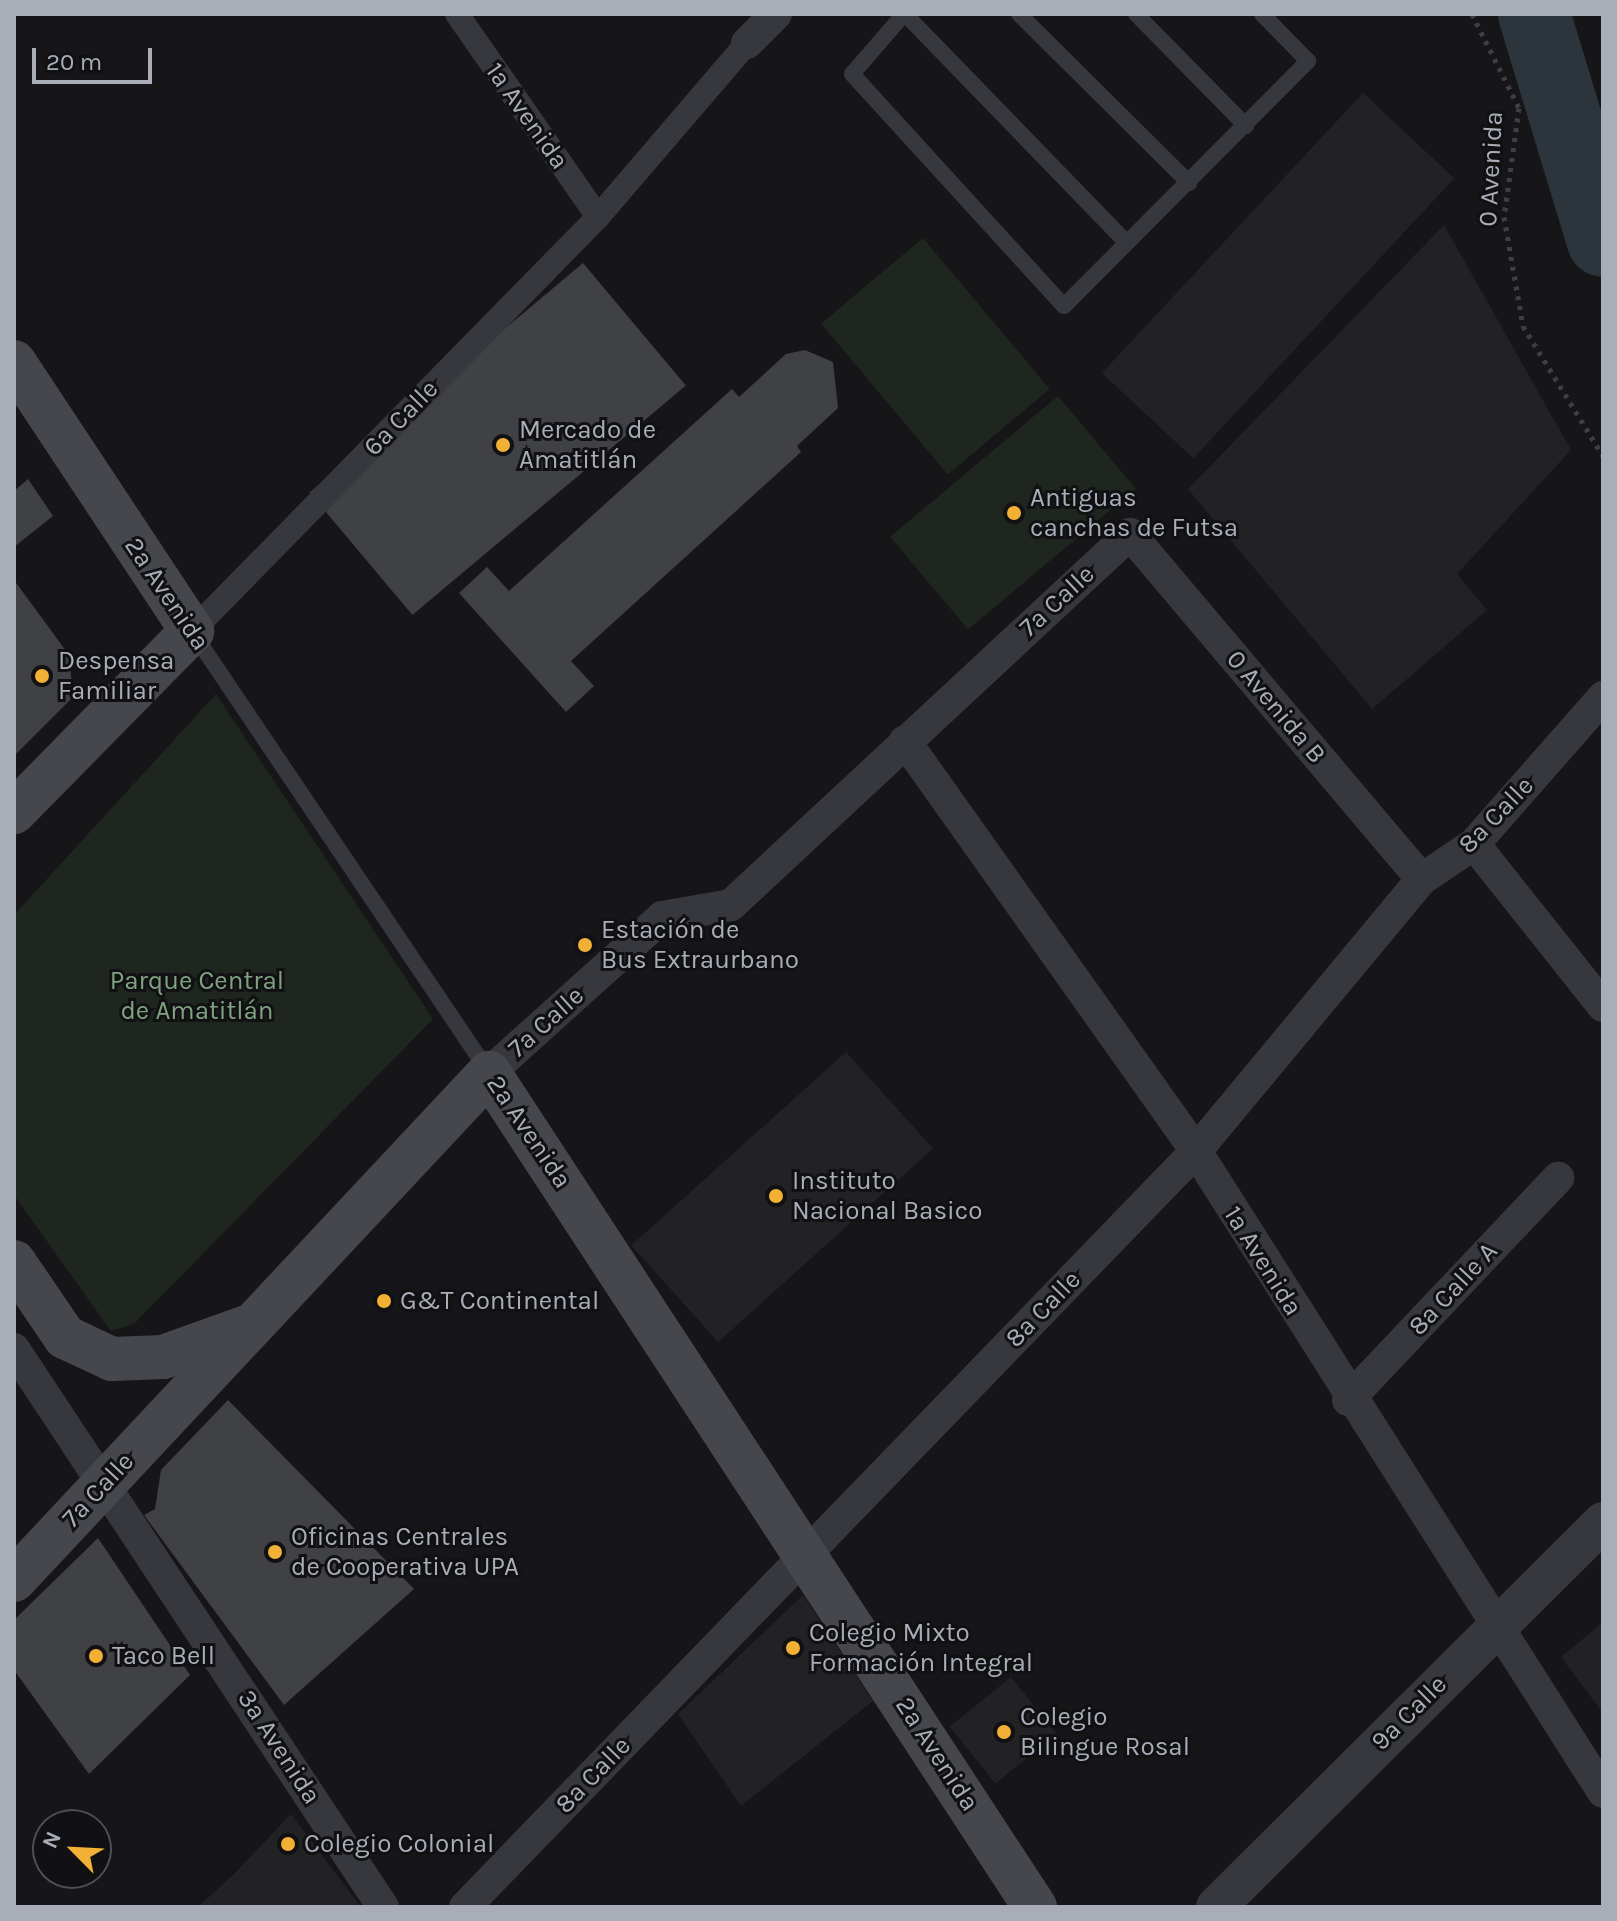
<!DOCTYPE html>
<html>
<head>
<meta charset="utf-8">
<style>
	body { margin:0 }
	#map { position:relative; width:1617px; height:1921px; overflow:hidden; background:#161618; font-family:Karla,sans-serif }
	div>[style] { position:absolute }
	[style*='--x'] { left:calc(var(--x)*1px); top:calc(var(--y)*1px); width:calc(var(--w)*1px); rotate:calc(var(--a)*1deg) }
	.built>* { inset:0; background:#222225; transform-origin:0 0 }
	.green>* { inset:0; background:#1e261f; transform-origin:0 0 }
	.river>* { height:72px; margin:-36px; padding:0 36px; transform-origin:36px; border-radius:36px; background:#2c353c }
	.building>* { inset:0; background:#404145; transform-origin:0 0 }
	.path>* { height:5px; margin-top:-2.5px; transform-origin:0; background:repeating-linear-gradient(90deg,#3d3f44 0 4px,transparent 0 10px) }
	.service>* { height:16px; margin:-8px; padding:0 8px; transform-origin:8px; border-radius:8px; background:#37383d }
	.pedestrian>* { height:24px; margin:-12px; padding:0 12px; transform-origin:12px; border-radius:12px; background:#37383d }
	.minor>* { height:32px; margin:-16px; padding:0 16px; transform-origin:16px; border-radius:16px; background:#37383d }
	.tertiary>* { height:40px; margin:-20px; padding:0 20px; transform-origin:20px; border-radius:20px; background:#37383d }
	.secondary>* { height:44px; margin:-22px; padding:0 22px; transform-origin:22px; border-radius:22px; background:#45474d }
	.dots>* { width:22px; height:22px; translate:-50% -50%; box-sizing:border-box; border:4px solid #111113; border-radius:50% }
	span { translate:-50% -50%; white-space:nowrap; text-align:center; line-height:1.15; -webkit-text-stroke:6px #111113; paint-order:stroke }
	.street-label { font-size:26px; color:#a8adb8 }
	.poi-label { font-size:26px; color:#a8adb8 }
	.left { translate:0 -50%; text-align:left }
	.park-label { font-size:26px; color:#7fa381 }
	.frame { position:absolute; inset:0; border:16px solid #a8adb8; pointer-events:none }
	.north { position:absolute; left:32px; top:1809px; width:80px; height:80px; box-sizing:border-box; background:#111113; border:2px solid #4d4f55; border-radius:50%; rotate:294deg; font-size:22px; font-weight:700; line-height:32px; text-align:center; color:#a8adb8 }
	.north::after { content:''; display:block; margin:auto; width:28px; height:36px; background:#f2b134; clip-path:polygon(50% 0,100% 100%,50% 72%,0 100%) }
	.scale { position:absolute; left:32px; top:48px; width:120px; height:36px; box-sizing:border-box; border:4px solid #a8adb8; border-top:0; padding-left:10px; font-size:24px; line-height:28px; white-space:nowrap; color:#a8adb8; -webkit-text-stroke:6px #111113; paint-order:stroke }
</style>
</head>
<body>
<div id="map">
	<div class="built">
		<div style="left:1363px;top:93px;width:125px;height:383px;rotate:43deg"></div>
		<div style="clip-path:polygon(1444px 225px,1571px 450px,1457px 574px,1487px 610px,1372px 709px,1188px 489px)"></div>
		<div style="left:846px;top:1052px;width:130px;height:289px;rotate:48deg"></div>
		<div style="clip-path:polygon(803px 1595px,873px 1701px,741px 1806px,678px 1714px)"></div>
		<div style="clip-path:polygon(1603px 1622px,1603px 1713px,1561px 1657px)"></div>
		<div style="left:1011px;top:1677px;width:73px;height:79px;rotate:51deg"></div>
		<div style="clip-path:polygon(291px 1814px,361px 1907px,198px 1907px,234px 1874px)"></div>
	</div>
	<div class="green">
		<div style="left:923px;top:238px;width:197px;height:133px;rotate:50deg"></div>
		<div style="left:1058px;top:396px;width:121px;height:219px;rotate:50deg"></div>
		<div style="clip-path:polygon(216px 694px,433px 1019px,134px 1324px,111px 1331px,14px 1195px,14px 915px)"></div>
	</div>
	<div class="river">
		<div style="--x:1534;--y:14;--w:237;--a:73.1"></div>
	</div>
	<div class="building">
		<div style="left:583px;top:263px;width:160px;height:357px;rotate:50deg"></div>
		<div style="clip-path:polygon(805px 350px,833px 362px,838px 408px,797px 446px,801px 452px,571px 661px,594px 686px,566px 712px,459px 593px,487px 567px,509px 591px,732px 389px,739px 397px,786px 354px)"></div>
		<div style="clip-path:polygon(28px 479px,53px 516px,14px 547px,14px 491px)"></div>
		<div style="clip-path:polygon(14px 580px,69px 655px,73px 697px,14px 756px)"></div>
		<div style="clip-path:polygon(228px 1400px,414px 1589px,284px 1705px,144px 1515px,155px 1509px,161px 1470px)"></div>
		<div style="clip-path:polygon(98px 1538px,190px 1675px,89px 1774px,14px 1670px,14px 1620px)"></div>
	</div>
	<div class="path">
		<div style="--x:1472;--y:14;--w:105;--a:63.4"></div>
		<div style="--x:1519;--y:108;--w:110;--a:97.8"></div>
		<div style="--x:1504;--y:217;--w:111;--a:80.1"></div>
		<div style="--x:1523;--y:326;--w:153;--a:58.4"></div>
	</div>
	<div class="service">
		<div style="--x:904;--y:14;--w:79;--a:130.9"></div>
		<div style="--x:852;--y:74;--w:314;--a:47.6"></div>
		<div style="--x:1064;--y:306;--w:346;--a:-45.1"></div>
		<div style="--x:1308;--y:61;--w:66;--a:-134.4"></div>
		<div style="--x:905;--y:14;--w:316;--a:45.9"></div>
		<div style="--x:1019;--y:14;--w:240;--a:44.8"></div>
		<div style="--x:1136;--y:14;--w:157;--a:45.5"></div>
		<div style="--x:193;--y:633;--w:528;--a:56.04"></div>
	</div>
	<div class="pedestrian">
		<div style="--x:457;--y:14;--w:247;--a:55.2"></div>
		<div style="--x:192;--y:631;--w:580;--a:-45.56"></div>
		<div style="--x:598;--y:217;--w:229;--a:-49.4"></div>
	</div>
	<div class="minor">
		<div style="--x:747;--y:43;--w:41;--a:-45"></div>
		<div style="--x:905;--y:741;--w:503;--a:54.63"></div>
		<div style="--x:1196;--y:1151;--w:759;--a:57.59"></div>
		<div style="--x:1474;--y:844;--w:207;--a:51.5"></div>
		<div style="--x:489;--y:1073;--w:233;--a:-42"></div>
		<div style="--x:662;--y:917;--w:70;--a:-9.9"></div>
		<div style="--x:731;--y:905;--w:545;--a:-42.92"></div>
		<div style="--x:1130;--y:534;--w:452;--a:49.8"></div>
		<div style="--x:14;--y:1349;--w:669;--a:56.52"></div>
		<div style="--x:1348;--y:1400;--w:306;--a:-46.6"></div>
		<div style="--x:465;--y:1907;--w:1052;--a:-45.96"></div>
		<div style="--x:1196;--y:1151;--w:354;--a:-50.3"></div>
		<div style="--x:1422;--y:879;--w:63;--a:-33.9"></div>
		<div style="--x:1474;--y:844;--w:196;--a:-48.7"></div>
	</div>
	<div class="tertiary">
		<div style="--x:1216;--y:1907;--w:546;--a:-44.85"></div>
	</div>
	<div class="secondary">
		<div style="--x:14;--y:362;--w:323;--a:56.5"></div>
		<div style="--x:192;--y:631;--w:254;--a:134.5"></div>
		<div style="--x:14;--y:1262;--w:91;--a:55.8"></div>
		<div style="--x:65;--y:1337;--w:52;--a:25.1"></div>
		<div style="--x:112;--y:1359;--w:51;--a:-2.2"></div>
		<div style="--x:163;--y:1357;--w:89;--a:-19.7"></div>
		<div style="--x:14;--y:1580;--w:695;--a:-46.87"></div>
		<div style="--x:489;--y:1073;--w:997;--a:56.79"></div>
	</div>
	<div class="dots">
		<div style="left:503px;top:445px;background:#f2b134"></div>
		<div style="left:1014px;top:513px;background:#f2b134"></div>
		<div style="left:42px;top:676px;background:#f2b134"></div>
		<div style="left:585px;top:945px;background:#f2b134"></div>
		<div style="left:776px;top:1196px;background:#f2b134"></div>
		<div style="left:384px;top:1301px;background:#f2b134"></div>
		<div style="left:275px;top:1552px;background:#f2b134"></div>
		<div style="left:793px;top:1648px;background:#f2b134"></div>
		<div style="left:96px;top:1656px;background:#f2b134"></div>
		<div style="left:1004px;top:1732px;background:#f2b134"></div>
		<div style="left:288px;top:1844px;background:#f2b134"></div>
	</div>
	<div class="street-label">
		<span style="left:527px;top:116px;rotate:55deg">1a Avenida</span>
		<span style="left:1491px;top:169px;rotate:-87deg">0 Avenida</span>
		<span style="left:401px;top:418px;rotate:-46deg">6a Calle</span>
		<span style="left:167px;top:594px;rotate:56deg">2a Avenida</span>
		<span style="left:1057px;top:601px;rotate:-43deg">7a Calle</span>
		<span style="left:1276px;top:707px;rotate:50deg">0 Avenida B</span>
		<span style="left:1496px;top:815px;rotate:-46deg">8a Calle</span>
		<span style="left:546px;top:1022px;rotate:-42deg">7a Calle</span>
		<span style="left:529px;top:1132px;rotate:56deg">2a Avenida</span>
		<span style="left:1263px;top:1261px;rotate:58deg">1a Avenida</span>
		<span style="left:1453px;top:1289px;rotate:-47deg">8a Calle A</span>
		<span style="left:1043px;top:1309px;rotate:-46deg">8a Calle</span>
		<span style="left:98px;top:1490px;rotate:-47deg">7a Calle</span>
		<span style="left:1409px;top:1713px;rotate:-45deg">9a Calle</span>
		<span style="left:279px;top:1747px;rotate:57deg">3a Avenida</span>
		<span style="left:937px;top:1754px;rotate:57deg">2a Avenida</span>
		<span style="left:593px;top:1775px;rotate:-46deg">8a Calle</span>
	</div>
	<div class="poi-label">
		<span class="left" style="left:519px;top:445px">Mercado de<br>Amatitlán</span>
		<span class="left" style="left:1030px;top:513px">Antiguas<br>canchas de Futsa</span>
		<span class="left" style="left:58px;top:676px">Despensa<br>Familiar</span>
		<span class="left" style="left:601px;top:945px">Estación de<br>Bus Extraurbano</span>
		<span class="left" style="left:792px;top:1196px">Instituto<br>Nacional Basico</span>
		<span class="left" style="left:400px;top:1301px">G&amp;T Continental</span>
		<span class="left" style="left:291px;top:1552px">Oficinas Centrales<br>de Cooperativa UPA</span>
		<span class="left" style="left:809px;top:1648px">Colegio Mixto<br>Formación Integral</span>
		<span class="left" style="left:112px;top:1656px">Taco Bell</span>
		<span class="left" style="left:1020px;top:1732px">Colegio<br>Bilingue Rosal</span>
		<span class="left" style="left:304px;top:1844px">Colegio Colonial</span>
	</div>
	<div class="park-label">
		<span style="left:197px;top:996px">Parque Central<br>de Amatitlán</span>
	</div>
	<div class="frame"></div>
	<div class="north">N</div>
	<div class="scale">20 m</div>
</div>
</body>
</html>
